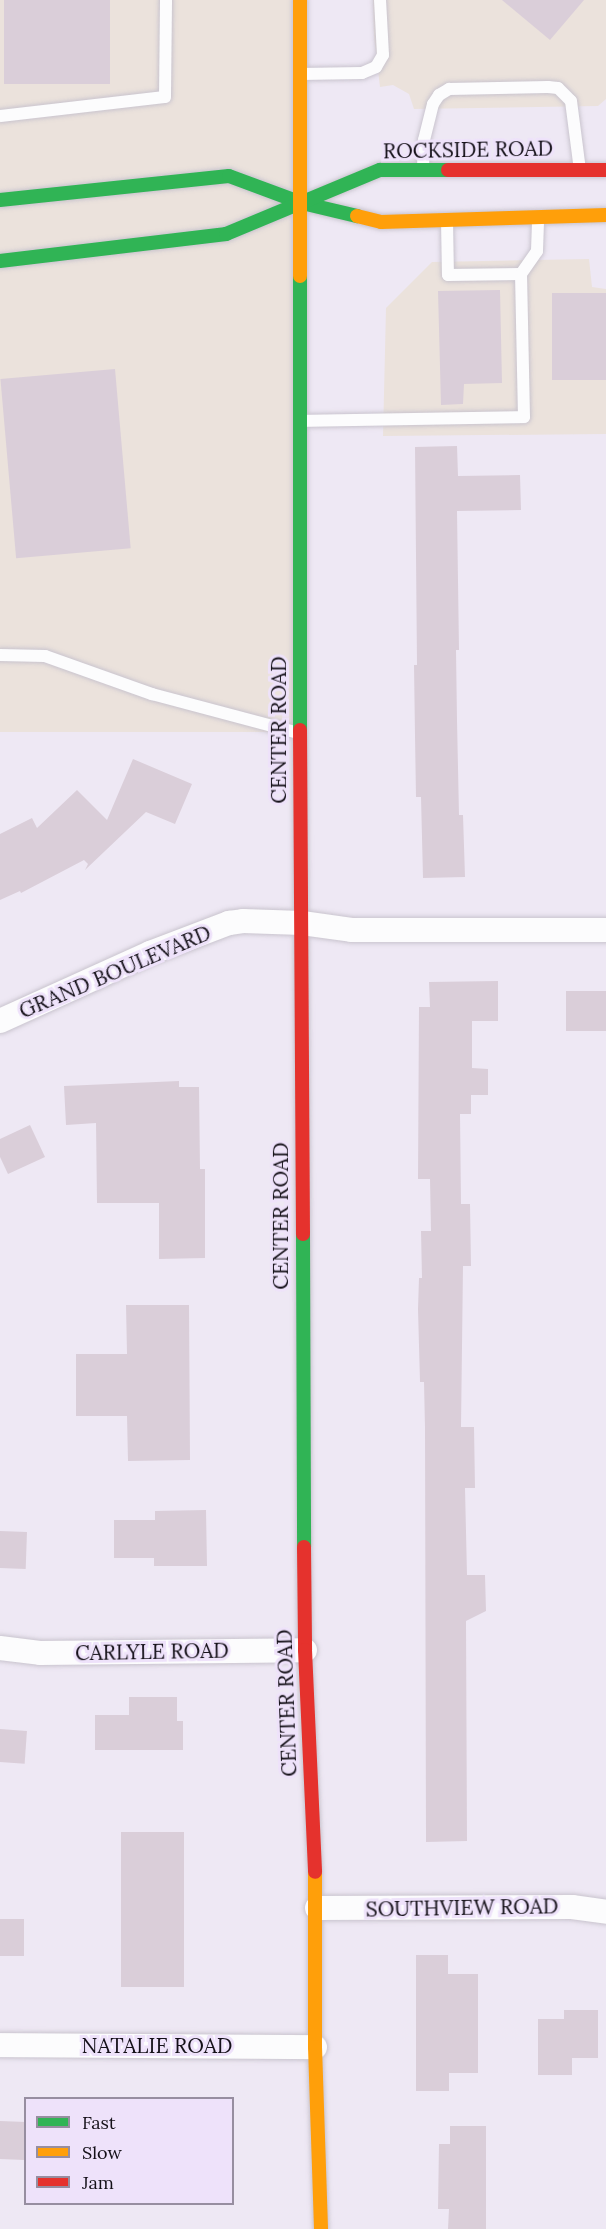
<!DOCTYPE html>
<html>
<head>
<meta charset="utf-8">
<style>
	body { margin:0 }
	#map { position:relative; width:606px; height:2229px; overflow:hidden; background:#eee8f4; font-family:Lora,serif }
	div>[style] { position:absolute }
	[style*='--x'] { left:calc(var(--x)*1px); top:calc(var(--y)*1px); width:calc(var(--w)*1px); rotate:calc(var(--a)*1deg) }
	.commercial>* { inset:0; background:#ebe2dc; transform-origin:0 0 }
	.building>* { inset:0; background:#daced9; transform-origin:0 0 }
	.roads { filter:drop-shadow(0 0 2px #c9c4ce) drop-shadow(0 0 2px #c9c4ce) }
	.lane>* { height:12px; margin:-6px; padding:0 6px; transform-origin:6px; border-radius:6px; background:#fcfcfd }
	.street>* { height:24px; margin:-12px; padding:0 12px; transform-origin:12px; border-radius:12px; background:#fcfcfd }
	.fast>* { height:14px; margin:-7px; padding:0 7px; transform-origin:7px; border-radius:7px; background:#30b455 }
	.slow>* { height:14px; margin:-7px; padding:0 7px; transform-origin:7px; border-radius:7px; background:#ff9f0a }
	.jam>* { height:14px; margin:-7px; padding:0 7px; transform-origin:7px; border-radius:7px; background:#e5322d }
	span { translate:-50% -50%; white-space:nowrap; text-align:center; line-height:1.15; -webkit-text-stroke:6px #eee2fa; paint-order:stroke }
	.street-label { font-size:21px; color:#141018 }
	.legend { position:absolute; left:24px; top:2097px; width:210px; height:108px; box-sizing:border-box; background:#eee2fa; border:2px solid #978ea0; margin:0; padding:8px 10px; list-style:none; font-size:18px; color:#141018 }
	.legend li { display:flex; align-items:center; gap:12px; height:30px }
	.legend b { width:30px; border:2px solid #978ea0 }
</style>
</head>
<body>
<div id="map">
	<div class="commercial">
		<div style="left:0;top:0;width:300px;height:732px"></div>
		<div style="clip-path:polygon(373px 0,606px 0,606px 99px,598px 106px,414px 109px,409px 94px,393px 85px,380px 87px,374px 37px)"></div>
		<div style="clip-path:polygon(589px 259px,592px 287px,606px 289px,606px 434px,383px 436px,386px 308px,432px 262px)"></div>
	</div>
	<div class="building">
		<div style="left:4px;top:0;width:106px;height:84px"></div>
		<div style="clip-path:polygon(502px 0,584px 0,550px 40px)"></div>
		<div style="clip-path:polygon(500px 290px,502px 383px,464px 384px,463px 404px,441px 405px,438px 291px)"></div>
		<div style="left:606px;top:293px;width:87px;height:54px;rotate:90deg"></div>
		<div style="left:115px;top:369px;width:180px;height:115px;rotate:85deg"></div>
		<div style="clip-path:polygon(457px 446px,458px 476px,520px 475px,521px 510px,457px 511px,459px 650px,456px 650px,457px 720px,459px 815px,463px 815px,465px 877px,423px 878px,421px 797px,416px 797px,415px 736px,414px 665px,417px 665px,415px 447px)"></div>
		<div style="clip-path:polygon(133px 759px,192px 784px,175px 824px,146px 812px,85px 870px,88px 864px,84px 860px,21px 893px,20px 891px,0 900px,0 834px,32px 818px,37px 828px,77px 790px,107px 820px)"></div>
		<div style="clip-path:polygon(498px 981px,498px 1021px,472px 1021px,472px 1068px,488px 1069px,488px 1095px,471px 1095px,471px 1114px,460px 1114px,461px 1204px,470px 1204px,471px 1266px,463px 1266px,461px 1427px,474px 1427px,475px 1488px,465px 1488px,467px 1575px,485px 1575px,486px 1611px,466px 1621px,467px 1841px,426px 1842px,425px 1428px,424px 1382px,420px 1382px,418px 1309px,419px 1278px,422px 1278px,421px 1231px,431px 1231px,430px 1179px,418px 1179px,419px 1007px,430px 1007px,429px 982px)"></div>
		<div style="left:606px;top:991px;width:40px;height:40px;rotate:90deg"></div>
		<div style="clip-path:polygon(179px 1081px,179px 1087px,199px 1087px,200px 1169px,205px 1169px,205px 1258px,159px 1259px,159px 1203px,97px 1203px,96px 1123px,66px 1125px,64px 1086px)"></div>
		<div style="clip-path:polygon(30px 1125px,45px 1157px,8px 1174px,0 1157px,0 1139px)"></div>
		<div style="clip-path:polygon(126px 1305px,189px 1305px,190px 1460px,128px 1461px,127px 1416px,76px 1416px,76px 1354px,127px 1354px)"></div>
		<div style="clip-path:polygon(206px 1510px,207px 1566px,154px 1566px,154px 1558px,114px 1558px,114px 1520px,155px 1520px,155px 1511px)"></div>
		<div style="left:0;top:1531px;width:27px;height:37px;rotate:2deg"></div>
		<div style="clip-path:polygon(129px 1697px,177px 1697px,177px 1721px,183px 1721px,183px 1750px,95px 1750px,95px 1715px,129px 1715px)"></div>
		<div style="left:0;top:1729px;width:27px;height:33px;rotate:4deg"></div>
		<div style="left:184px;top:1832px;width:155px;height:63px;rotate:90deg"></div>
		<div style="left:0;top:1919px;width:24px;height:37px"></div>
		<div style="clip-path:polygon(416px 1955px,448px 1955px,448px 1974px,478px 1974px,478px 2073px,449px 2073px,449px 2091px,416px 2091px)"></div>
		<div style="clip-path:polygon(564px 2010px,598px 2010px,598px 2058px,572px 2058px,572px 2075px,538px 2075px,538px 2019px,564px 2019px)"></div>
		<div style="left:0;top:2121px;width:26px;height:38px;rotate:2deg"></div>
		<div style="clip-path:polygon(450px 2126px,486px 2126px,486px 2229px,448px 2229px,449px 2209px,438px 2209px,439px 2144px,450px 2144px)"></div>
	</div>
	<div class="roads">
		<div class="lane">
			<div style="--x:301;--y:74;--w:61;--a:-0.9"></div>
			<div style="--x:362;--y:73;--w:15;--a:-23"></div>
			<div style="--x:376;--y:67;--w:14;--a:-60"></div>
			<div style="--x:383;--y:55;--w:55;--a:-93.1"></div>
			<div style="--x:0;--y:116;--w:166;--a:-6.6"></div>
			<div style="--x:165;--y:97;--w:97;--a:-89.4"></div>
			<div style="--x:423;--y:168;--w:28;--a:-88"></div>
			<div style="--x:424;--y:140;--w:37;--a:-76"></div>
			<div style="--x:433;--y:104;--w:11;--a:-56"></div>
			<div style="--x:439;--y:95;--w:12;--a:-31"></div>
			<div style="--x:449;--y:89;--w:99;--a:-1.2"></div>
			<div style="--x:548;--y:87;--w:10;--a:6"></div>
			<div style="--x:558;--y:88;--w:18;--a:45"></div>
			<div style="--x:571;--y:101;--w:70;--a:82.6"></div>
			<div style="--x:447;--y:220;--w:55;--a:89"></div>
			<div style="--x:448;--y:275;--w:73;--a:-0.8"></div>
			<div style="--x:302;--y:421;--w:222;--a:-1"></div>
			<div style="--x:524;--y:417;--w:143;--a:-91.2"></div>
			<div style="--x:521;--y:274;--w:28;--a:-55"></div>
			<div style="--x:537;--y:251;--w:31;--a:-88"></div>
			<div style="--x:0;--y:655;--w:45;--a:1.3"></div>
			<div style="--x:45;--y:656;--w:114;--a:19.6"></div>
			<div style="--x:152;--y:694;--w:152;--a:14.9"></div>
		</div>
		<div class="street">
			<div style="--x:0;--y:1021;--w:165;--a:-24.4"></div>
			<div style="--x:150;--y:953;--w:85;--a:-20.8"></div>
			<div style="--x:229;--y:923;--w:14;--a:-8"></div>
			<div style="--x:243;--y:921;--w:59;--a:1.9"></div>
			<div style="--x:302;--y:923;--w:50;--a:8"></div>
			<div style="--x:352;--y:930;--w:254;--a:0"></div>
			<div style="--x:0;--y:1648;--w:40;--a:7.1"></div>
			<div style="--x:40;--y:1653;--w:265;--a:-0.6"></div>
			<div style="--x:317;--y:1908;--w:255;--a:-0.2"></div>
			<div style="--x:572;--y:1907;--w:34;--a:8"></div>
			<div style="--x:0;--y:2045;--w:315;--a:0.4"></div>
		</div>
		<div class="fast">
			<div style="--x:0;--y:200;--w:230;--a:-6"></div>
			<div style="--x:229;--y:176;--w:78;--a:20.3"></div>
			<div style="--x:302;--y:203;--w:57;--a:13.3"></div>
			<div style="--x:0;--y:261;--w:228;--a:-6.8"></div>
			<div style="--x:226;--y:234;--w:167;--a:-22.6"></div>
			<div style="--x:380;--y:170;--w:68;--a:0"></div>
			<div style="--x:300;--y:276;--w:454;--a:90"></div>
			<div style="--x:303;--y:1234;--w:313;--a:89.8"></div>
		</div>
		<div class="slow">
			<div style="--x:300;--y:0;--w:276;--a:90"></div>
			<div style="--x:357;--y:216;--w:25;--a:14"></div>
			<div style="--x:381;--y:222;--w:225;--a:-1.8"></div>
			<div style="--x:315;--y:1872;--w:175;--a:90"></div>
			<div style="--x:315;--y:2047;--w:182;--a:88.1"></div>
		</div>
		<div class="jam">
			<div style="--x:448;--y:170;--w:158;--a:0"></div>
			<div style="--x:300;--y:730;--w:504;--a:89.66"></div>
			<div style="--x:304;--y:1547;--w:103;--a:89.4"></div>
			<div style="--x:305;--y:1650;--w:222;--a:87.4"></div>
		</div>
	</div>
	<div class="street-label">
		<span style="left:468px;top:150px;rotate:-1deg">ROCKSIDE ROAD</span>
		<span style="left:279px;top:730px;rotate:-90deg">CENTER ROAD</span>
		<span style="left:115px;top:972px;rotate:-23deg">GRAND BOULEVARD</span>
		<span style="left:281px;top:1216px;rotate:-90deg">CENTER ROAD</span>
		<span style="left:152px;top:1652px;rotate:-1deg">CARLYLE ROAD</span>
		<span style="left:287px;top:1703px;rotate:-92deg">CENTER ROAD</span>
		<span style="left:462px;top:1908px;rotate:-1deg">SOUTHVIEW ROAD</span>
		<span style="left:157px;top:2046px">NATALIE ROAD</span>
	</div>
	<ul class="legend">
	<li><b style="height:8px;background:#30b455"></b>Fast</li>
	<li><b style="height:8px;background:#ff9f0a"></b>Slow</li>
	<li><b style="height:8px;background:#e5322d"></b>Jam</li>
	</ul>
</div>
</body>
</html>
